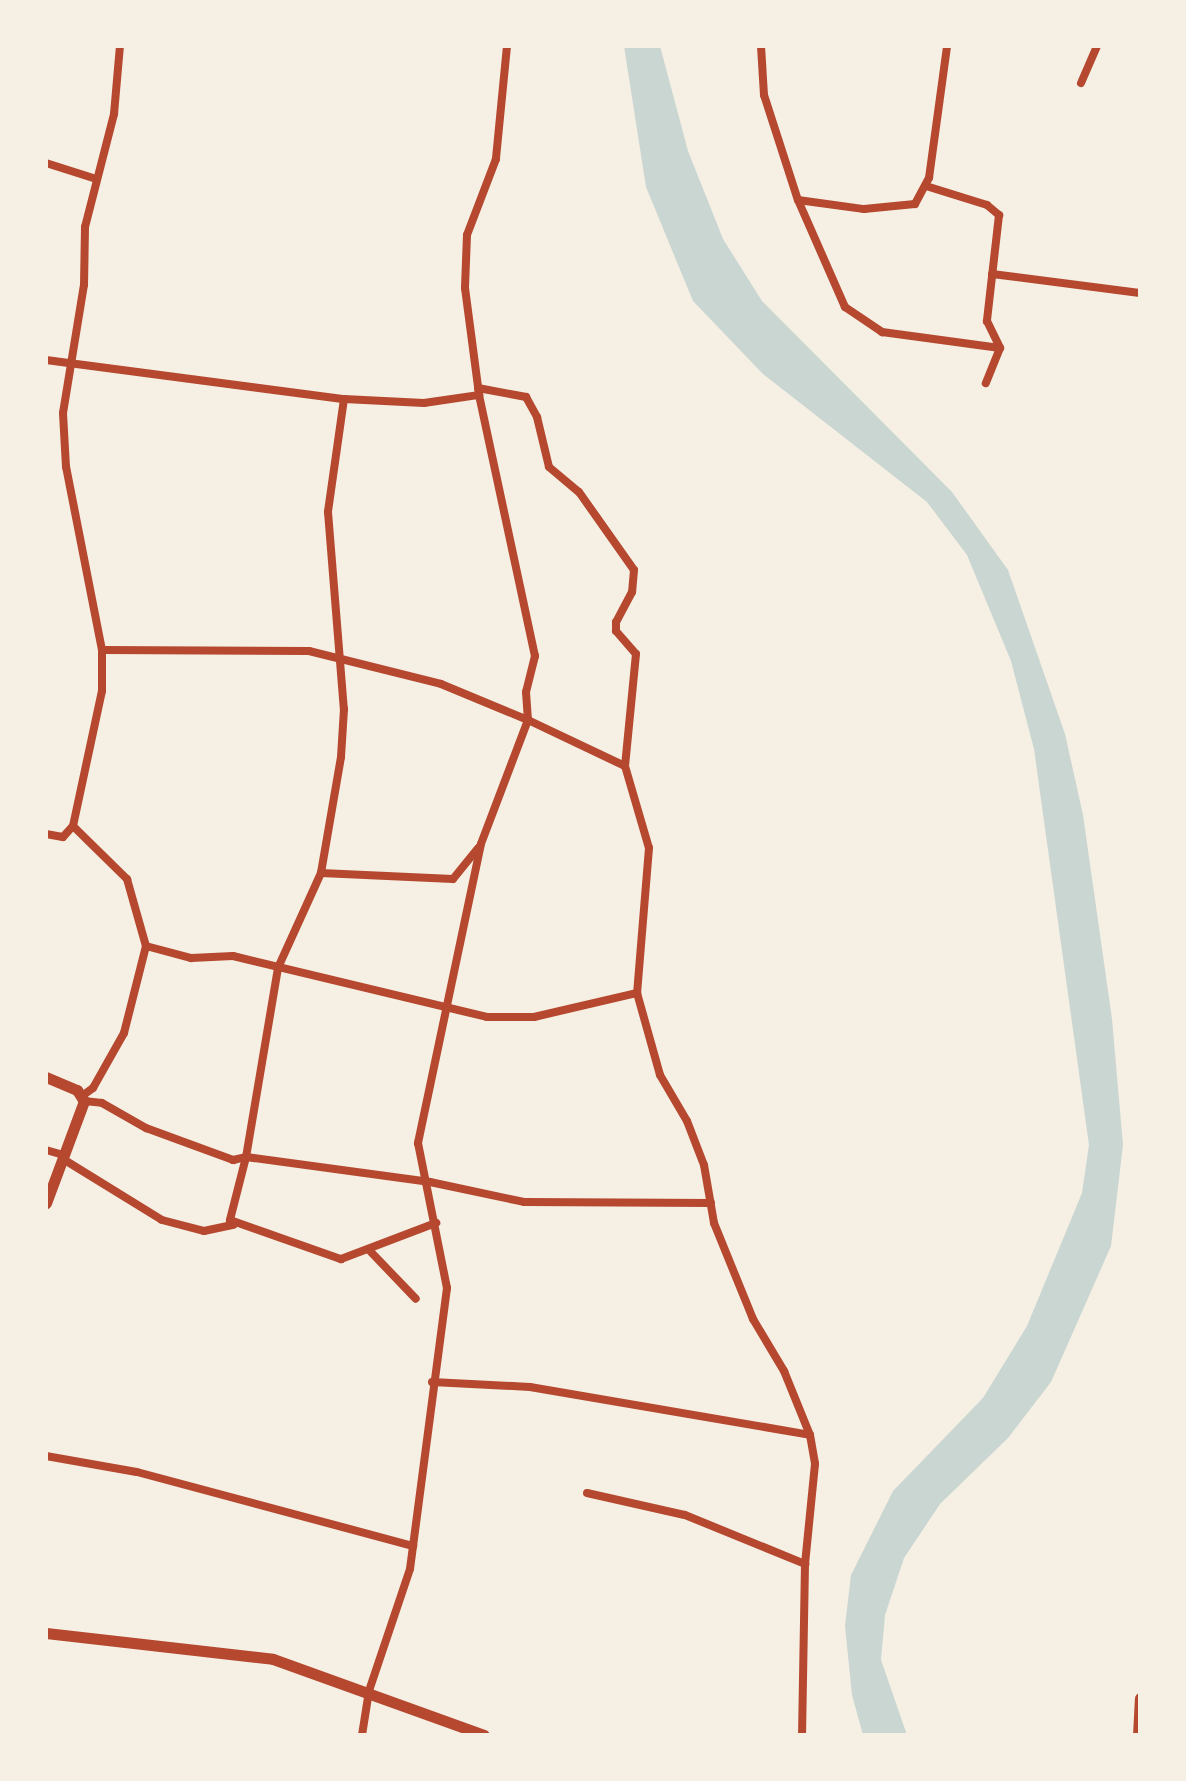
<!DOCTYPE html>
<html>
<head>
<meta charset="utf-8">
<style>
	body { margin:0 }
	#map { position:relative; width:1186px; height:1781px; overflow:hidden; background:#f6efe4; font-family:Rubik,sans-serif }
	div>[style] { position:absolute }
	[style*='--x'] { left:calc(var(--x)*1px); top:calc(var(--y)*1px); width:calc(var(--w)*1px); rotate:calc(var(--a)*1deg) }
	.water>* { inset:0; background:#c9d6d2 }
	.minor>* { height:8px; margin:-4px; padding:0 4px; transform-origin:4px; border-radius:4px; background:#b5482f }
	.tertiary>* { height:11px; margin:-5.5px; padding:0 5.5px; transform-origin:5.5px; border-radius:5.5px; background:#b5482f }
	span { translate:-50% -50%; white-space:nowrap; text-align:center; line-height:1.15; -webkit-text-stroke:6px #f6efe4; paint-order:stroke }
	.frame { position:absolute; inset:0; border:48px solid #f6efe4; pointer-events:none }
</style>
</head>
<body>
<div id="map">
	<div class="water">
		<div style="clip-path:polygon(624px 46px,660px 46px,688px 151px,723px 239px,762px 301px,952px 492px,1008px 570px,1065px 734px,1083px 815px,1112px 1019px,1123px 1145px,1111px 1246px,1051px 1382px,1008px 1438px,940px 1504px,904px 1558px,885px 1615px,881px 1660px,907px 1735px,863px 1735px,852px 1695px,845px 1626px,851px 1575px,893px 1491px,983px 1398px,1027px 1326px,1082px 1193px,1089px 1145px,1034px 749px,1011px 661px,967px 555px,927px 502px,763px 374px,693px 301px,646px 187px)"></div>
	</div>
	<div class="minor">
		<div style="--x:507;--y:46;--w:114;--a:95.6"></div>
		<div style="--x:496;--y:159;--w:81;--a:110.9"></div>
		<div style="--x:467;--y:235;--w:53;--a:92.2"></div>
		<div style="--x:465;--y:288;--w:108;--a:82.5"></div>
		<div style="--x:479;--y:395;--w:267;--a:77.9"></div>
		<div style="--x:535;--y:656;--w:37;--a:104"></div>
		<div style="--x:526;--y:692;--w:28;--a:86"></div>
		<div style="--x:528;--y:720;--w:107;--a:25.4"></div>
		<div style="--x:761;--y:46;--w:49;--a:86.5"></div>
		<div style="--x:764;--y:95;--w:110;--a:72.1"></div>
		<div style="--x:798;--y:200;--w:117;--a:66.3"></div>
		<div style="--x:845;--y:307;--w:45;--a:34"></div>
		<div style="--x:882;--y:332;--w:119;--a:7.7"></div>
		<div style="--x:1081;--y:83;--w:40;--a:-66.6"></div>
		<div style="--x:46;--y:163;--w:52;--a:17.7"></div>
		<div style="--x:926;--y:186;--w:64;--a:17.3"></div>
		<div style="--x:987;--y:205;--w:16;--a:40"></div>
		<div style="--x:999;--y:215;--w:107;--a:96.5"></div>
		<div style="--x:987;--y:321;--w:30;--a:64"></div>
		<div style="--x:1000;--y:348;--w:38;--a:112"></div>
		<div style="--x:798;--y:200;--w:67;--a:7.8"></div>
		<div style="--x:864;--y:209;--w:51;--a:-5.6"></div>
		<div style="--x:915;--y:204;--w:30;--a:-62"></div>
		<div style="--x:929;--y:178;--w:133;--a:-82.2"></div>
		<div style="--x:992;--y:274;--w:149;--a:7.3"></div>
		<div style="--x:46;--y:360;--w:301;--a:7.5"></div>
		<div style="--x:344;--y:399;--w:80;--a:2.9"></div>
		<div style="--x:424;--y:403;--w:56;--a:-8.3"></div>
		<div style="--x:478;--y:388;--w:49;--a:10.6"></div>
		<div style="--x:526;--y:397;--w:23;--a:61"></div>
		<div style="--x:537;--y:417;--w:51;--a:76.5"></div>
		<div style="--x:549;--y:467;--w:39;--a:40"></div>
		<div style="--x:579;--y:492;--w:95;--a:54.8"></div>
		<div style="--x:634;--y:570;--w:22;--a:95"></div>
		<div style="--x:632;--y:592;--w:34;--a:118"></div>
		<div style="--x:616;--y:622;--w:9;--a:90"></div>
		<div style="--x:616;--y:631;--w:30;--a:49"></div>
		<div style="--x:636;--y:654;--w:113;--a:95.6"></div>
		<div style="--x:625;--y:766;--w:85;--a:73.7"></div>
		<div style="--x:649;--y:848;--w:145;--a:94.7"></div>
		<div style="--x:637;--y:993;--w:85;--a:74.3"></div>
		<div style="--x:660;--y:1075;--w:53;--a:59.6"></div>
		<div style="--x:687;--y:1121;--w:47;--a:68.9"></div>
		<div style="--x:704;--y:1165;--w:59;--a:80.2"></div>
		<div style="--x:714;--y:1223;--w:104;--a:67.9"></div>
		<div style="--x:753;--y:1319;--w:61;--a:59.2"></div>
		<div style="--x:784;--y:1371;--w:69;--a:67.9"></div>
		<div style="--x:810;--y:1435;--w:29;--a:80"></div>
		<div style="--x:815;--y:1464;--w:100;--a:95.7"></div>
		<div style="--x:805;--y:1564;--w:171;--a:91"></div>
		<div style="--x:344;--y:399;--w:114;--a:98.1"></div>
		<div style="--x:328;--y:512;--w:198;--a:85.4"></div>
		<div style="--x:344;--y:709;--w:48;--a:93.6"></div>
		<div style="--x:341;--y:757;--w:118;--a:99.8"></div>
		<div style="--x:321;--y:873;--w:104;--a:114.4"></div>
		<div style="--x:278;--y:968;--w:192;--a:99.6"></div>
		<div style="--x:246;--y:1157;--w:65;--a:104.3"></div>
		<div style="--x:230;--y:1220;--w:118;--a:19.4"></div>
		<div style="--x:341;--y:1259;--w:102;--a:-20.8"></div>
		<div style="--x:102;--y:650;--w:207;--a:0.3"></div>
		<div style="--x:309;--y:651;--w:136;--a:14"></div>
		<div style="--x:441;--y:684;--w:94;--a:22.5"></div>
		<div style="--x:528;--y:720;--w:133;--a:110.8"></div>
		<div style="--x:481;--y:844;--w:306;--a:101.9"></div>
		<div style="--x:418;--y:1143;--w:148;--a:78.7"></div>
		<div style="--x:447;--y:1288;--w:283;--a:97.5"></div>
		<div style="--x:410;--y:1569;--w:129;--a:108.6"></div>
		<div style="--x:369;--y:1691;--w:45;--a:99"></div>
		<div style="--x:73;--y:826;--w:76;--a:44.5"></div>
		<div style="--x:127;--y:879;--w:70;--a:74.2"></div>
		<div style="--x:146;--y:946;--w:90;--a:104.2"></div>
		<div style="--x:124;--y:1033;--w:63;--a:119.4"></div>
		<div style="--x:93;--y:1088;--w:14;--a:144"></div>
		<div style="--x:46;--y:834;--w:17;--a:10"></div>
		<div style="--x:63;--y:837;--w:15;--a:-48"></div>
		<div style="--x:73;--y:826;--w:138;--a:-77.9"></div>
		<div style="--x:102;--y:691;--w:41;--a:-90"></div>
		<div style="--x:102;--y:650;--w:187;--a:-101.1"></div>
		<div style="--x:66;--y:467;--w:54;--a:-93.2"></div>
		<div style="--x:63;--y:413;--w:130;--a:-80.7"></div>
		<div style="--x:84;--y:285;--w:58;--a:-89"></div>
		<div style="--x:85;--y:227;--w:117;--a:-75.6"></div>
		<div style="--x:114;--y:114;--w:68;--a:-85"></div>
		<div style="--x:321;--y:873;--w:132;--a:2.6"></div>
		<div style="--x:453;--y:879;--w:40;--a:-51"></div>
		<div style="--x:146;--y:946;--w:47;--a:14.9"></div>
		<div style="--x:191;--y:958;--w:42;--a:-2.7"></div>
		<div style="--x:233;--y:956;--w:261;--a:13.5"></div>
		<div style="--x:487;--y:1017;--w:47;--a:0"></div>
		<div style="--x:534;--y:1017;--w:106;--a:-13.1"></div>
		<div style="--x:84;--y:1101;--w:18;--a:6"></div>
		<div style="--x:102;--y:1103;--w:51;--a:29.6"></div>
		<div style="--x:146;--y:1128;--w:93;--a:20.2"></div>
		<div style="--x:233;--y:1160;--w:13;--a:-13"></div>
		<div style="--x:246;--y:1157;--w:186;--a:7.7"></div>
		<div style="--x:430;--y:1182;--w:96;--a:12"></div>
		<div style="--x:524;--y:1202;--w:187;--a:0.3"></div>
		<div style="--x:46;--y:1150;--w:19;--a:16"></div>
		<div style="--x:63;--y:1159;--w:116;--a:31.6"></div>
		<div style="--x:162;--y:1220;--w:43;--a:14.7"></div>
		<div style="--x:204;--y:1231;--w:30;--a:-12"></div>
		<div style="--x:370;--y:1251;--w:66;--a:46.2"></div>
		<div style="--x:432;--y:1382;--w:98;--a:2.9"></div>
		<div style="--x:530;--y:1387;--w:284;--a:9.7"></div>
		<div style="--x:46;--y:1456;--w:92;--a:10"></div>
		<div style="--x:137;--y:1472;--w:286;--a:15"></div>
		<div style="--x:587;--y:1493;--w:100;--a:12.7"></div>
		<div style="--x:685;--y:1515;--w:130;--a:22.2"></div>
	</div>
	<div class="tertiary">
		<div style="--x:46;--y:1077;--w:34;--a:23"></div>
		<div style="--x:77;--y:1090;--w:13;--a:58"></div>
		<div style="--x:84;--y:1101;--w:109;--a:110.4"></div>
		<div style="--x:46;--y:1633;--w:228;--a:6.5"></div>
		<div style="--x:273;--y:1659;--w:224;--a:19.8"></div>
		<div style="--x:1138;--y:1735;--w:37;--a:-87"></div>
	</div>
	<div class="frame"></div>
</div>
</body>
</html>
